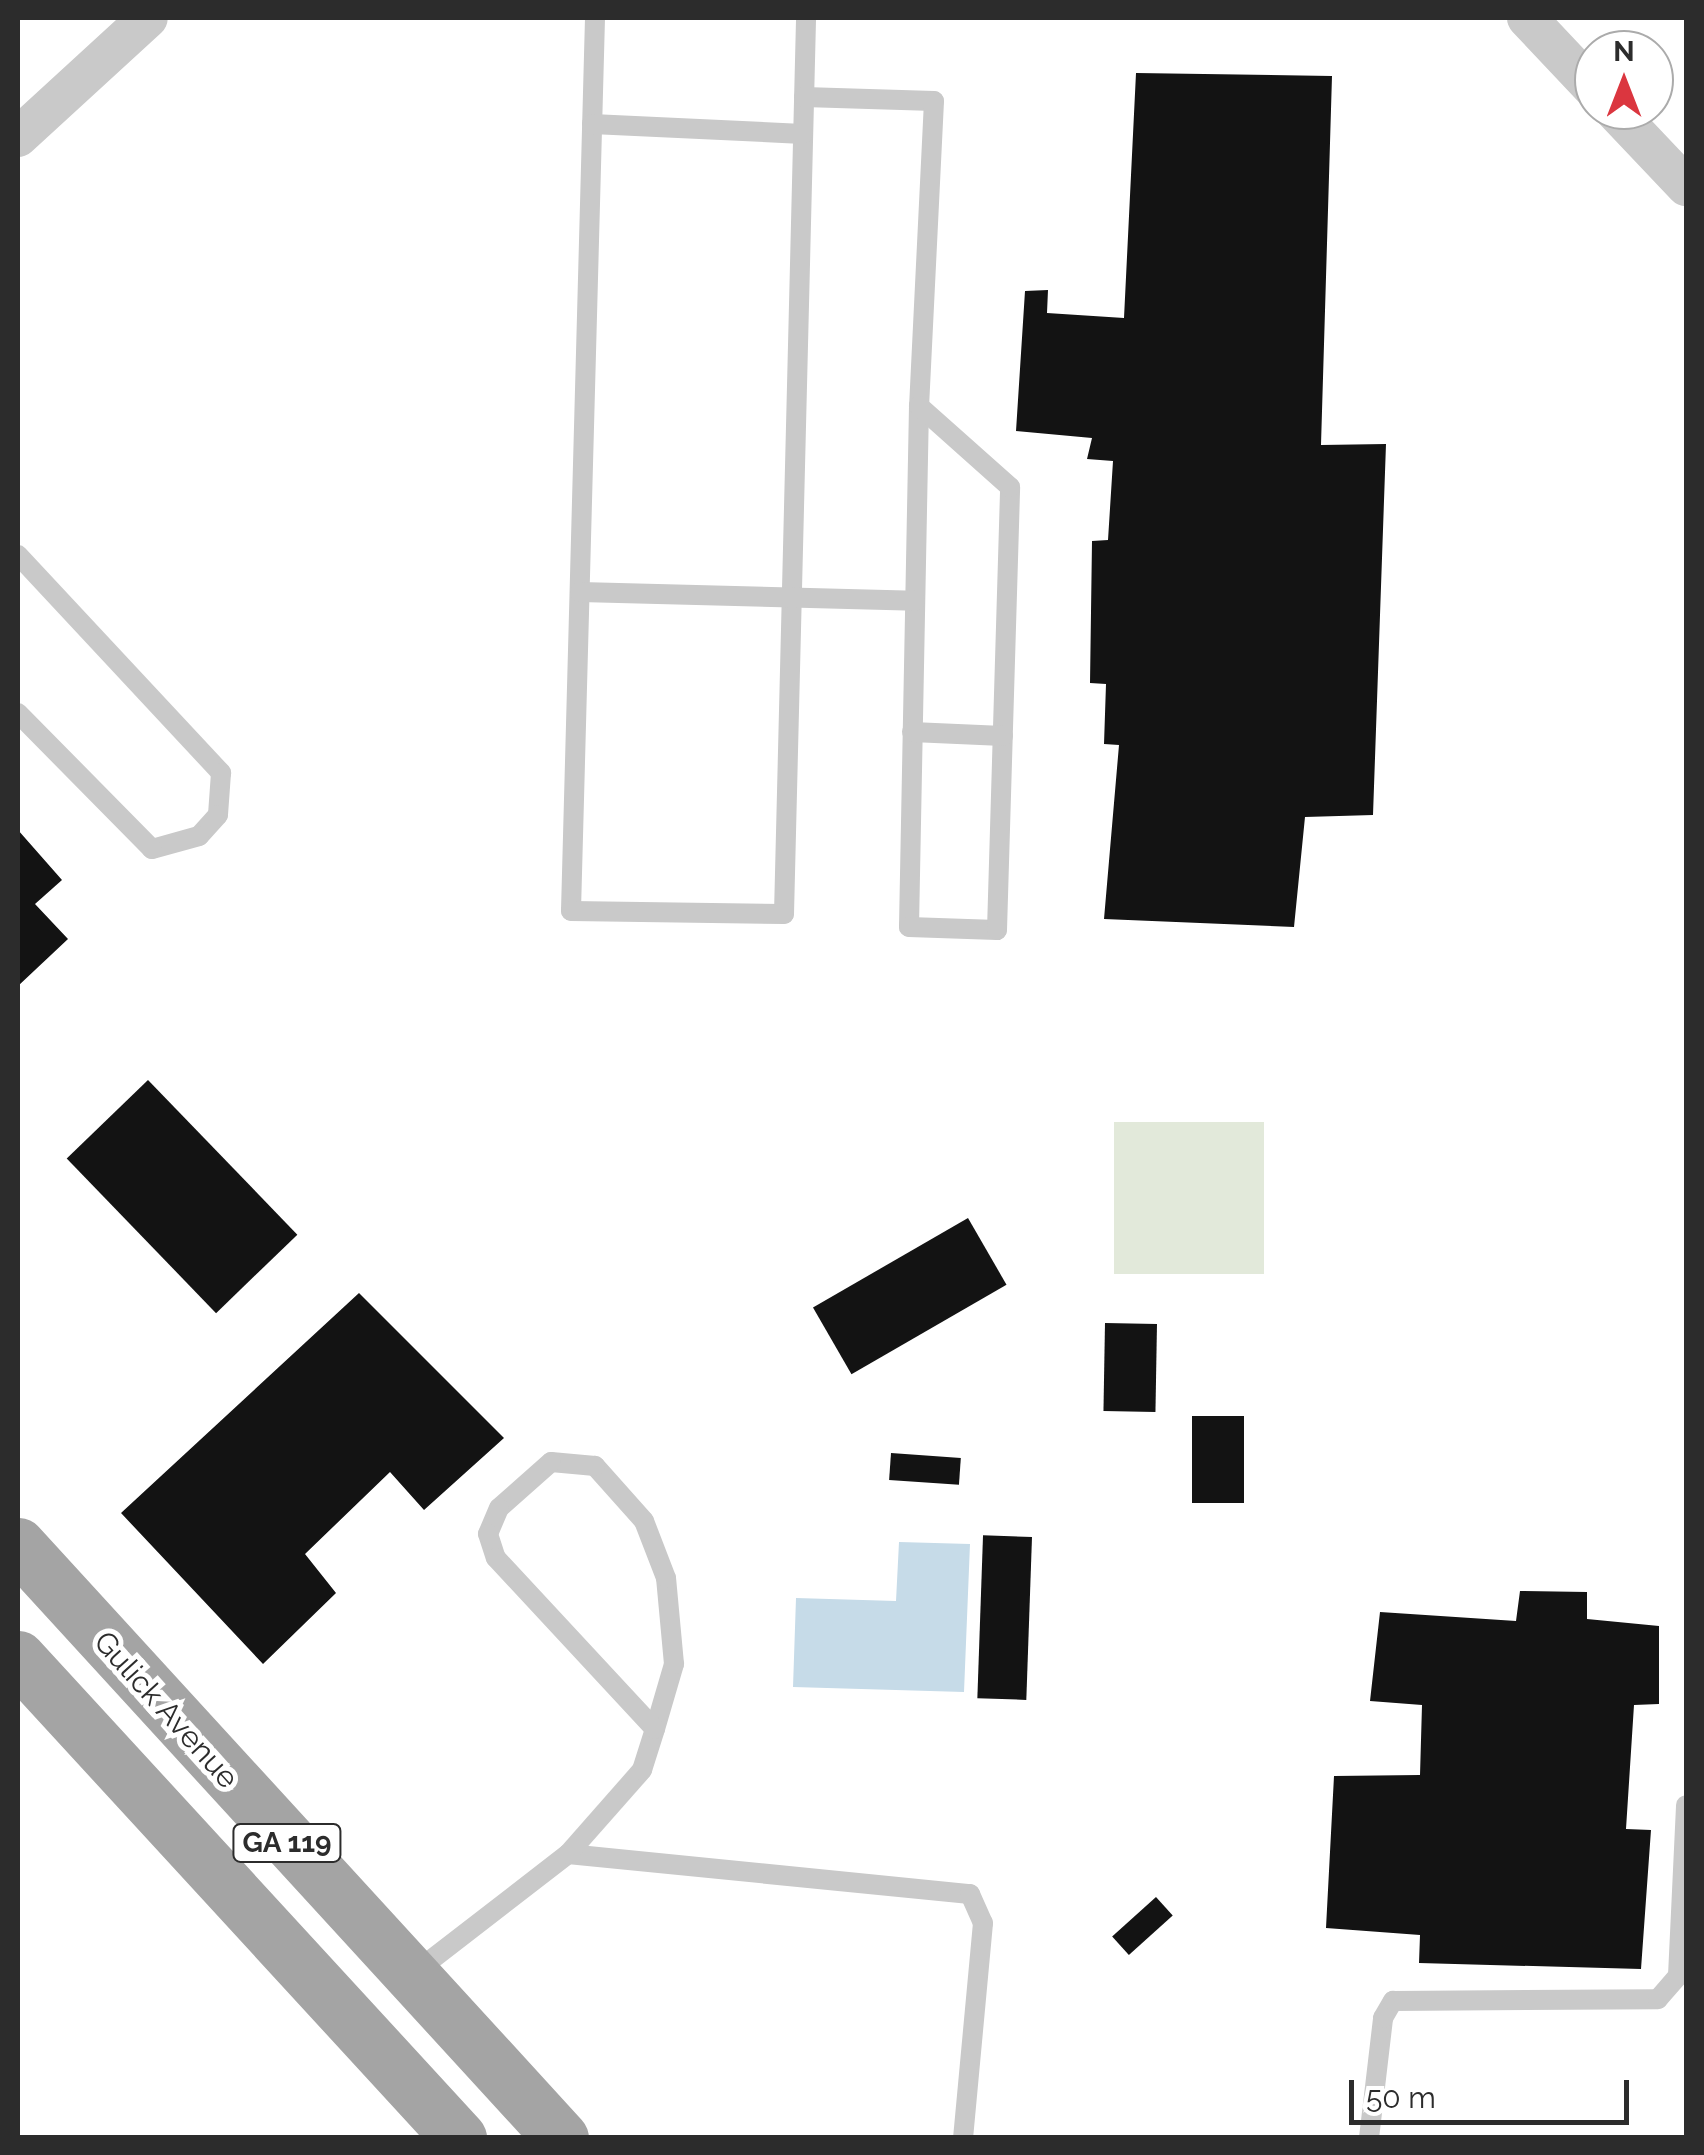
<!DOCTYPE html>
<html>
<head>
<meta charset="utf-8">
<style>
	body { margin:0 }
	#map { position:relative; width:1704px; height:2155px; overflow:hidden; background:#fff; font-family:Raleway,sans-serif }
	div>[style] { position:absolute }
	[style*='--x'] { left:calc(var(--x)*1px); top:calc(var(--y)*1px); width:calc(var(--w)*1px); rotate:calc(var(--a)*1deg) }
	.green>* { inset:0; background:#e2e9da; transform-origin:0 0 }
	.water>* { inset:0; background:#c6dbe8 }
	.building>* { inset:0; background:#131313; transform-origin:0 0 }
	.lane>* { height:20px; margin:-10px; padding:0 10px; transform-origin:10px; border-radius:10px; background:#c9c9c9 }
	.street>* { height:40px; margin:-20px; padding:0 20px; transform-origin:20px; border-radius:20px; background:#c9c9c9 }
	.primary>* { height:55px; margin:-27.5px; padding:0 27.5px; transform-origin:27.5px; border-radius:27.5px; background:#a4a4a4 }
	span { translate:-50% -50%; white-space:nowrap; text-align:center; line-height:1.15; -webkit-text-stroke:10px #fff; paint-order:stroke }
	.shield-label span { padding:2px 8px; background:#fff; border:2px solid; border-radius:8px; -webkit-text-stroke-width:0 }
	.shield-label { font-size:28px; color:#2c2c2c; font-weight:700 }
	.street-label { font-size:30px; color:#2c2c2c }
	.frame { position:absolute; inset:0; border:20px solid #2c2c2c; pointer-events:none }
	.north { position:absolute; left:1574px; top:30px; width:100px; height:100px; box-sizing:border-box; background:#fff; border:2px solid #ababab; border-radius:50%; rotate:0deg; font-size:28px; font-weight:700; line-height:40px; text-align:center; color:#2c2c2c }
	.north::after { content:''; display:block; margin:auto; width:35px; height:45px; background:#db363f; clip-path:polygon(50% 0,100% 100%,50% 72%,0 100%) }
	.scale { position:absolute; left:1349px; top:2080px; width:280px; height:45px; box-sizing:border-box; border:5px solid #2c2c2c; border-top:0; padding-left:12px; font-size:30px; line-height:35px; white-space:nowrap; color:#2c2c2c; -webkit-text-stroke:8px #fff; paint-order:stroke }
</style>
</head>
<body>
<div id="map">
	<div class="green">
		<div style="left:1114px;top:1122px;width:150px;height:152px"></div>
	</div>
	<div class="water">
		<div style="clip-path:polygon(899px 1542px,970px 1544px,964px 1692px,793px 1687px,796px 1598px,896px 1601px)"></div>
	</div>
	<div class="building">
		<div style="clip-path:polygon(1136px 73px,1332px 76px,1321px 445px,1386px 444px,1373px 815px,1305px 817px,1294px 927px,1104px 919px,1119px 745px,1104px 744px,1106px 684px,1090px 683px,1092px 541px,1108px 540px,1113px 461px,1087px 459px,1092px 438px,1016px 431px,1025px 291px,1048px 290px,1047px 313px,1124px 318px)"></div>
		<div style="clip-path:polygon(18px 830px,62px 880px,35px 904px,68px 939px,18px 986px)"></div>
		<div style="left:148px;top:1080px;width:215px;height:113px;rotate:46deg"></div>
		<div style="left:968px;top:1218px;width:77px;height:179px;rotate:60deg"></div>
		<div style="clip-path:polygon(359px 1293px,504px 1438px,424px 1510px,390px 1472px,305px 1554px,336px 1593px,263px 1664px,121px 1513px)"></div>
		<div style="left:1105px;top:1323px;width:52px;height:88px;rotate:1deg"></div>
		<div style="left:1192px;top:1416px;width:52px;height:87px"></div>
		<div style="left:891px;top:1453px;width:70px;height:27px;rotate:4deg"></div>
		<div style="left:1032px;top:1537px;width:163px;height:49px;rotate:92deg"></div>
		<div style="clip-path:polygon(1520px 1591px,1587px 1592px,1587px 1619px,1659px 1626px,1659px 1704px,1634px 1705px,1626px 1829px,1651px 1830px,1641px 1969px,1419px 1963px,1420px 1935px,1326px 1928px,1334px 1776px,1420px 1775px,1422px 1705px,1370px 1701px,1380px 1612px,1516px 1621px)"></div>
		<div style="left:1156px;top:1897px;width:25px;height:59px;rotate:48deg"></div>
	</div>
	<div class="lane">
		<div style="--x:595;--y:18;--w:893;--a:91.54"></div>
		<div style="--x:571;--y:911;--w:213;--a:0.8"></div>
		<div style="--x:784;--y:914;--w:896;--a:-88.59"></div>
		<div style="--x:804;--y:97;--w:130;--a:1.8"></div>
		<div style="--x:934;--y:101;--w:305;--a:92.8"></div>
		<div style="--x:919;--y:406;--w:521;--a:91.1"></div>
		<div style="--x:909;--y:927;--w:88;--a:2"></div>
		<div style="--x:997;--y:930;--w:443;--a:-88.3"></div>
		<div style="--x:1010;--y:487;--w:122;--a:-138.3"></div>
		<div style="--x:592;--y:124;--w:211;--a:2.7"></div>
		<div style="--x:18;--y:555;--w:298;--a:47"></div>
		<div style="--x:221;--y:773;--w:42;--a:94.1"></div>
		<div style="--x:218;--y:815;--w:28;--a:132"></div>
		<div style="--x:199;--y:836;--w:49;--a:164.5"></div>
		<div style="--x:152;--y:849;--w:191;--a:-134.6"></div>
		<div style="--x:580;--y:592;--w:335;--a:1.5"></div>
		<div style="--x:912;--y:732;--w:91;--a:2.5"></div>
		<div style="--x:568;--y:1854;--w:404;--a:5.7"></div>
		<div style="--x:970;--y:1894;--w:32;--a:66"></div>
		<div style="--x:983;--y:1923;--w:216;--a:95.3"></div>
		<div style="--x:414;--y:1973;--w:195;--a:-37.7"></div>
		<div style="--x:568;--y:1854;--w:112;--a:-48.6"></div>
		<div style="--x:642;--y:1770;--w:43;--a:-72.4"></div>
		<div style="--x:655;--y:1729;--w:68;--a:-73.7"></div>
		<div style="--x:674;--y:1664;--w:86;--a:-95.3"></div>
		<div style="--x:666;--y:1578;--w:61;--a:-111.1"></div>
		<div style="--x:644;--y:1521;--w:74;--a:-131.7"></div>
		<div style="--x:595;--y:1466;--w:44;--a:-174.8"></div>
		<div style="--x:551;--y:1462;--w:69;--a:138.5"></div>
		<div style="--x:499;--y:1508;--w:28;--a:113"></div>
		<div style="--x:488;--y:1534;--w:25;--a:72"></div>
		<div style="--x:496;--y:1558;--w:233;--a:47.1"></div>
		<div style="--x:1369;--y:2138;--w:121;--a:-83.3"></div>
		<div style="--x:1383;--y:2018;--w:20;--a:-60"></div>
		<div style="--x:1393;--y:2001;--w:265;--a:-0.4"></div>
		<div style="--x:1658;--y:1999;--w:30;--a:-49"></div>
		<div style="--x:1678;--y:1976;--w:171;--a:-87.3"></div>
	</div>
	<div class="street">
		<div style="--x:1527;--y:18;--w:98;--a:46.7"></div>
		<div style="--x:1614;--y:110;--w:105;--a:46.5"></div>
		<div style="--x:18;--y:137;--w:176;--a:-42.5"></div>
	</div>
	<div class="primary">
		<div style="--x:18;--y:1545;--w:804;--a:47.52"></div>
		<div style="--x:18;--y:1658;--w:652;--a:47.42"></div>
	</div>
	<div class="shield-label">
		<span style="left:287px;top:1843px">GA 119</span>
	</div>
	<div class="street-label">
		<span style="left:166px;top:1710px;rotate:48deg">Gulick Avenue</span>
	</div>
	<div class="frame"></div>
	<div class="north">N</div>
	<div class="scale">50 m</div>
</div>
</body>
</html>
